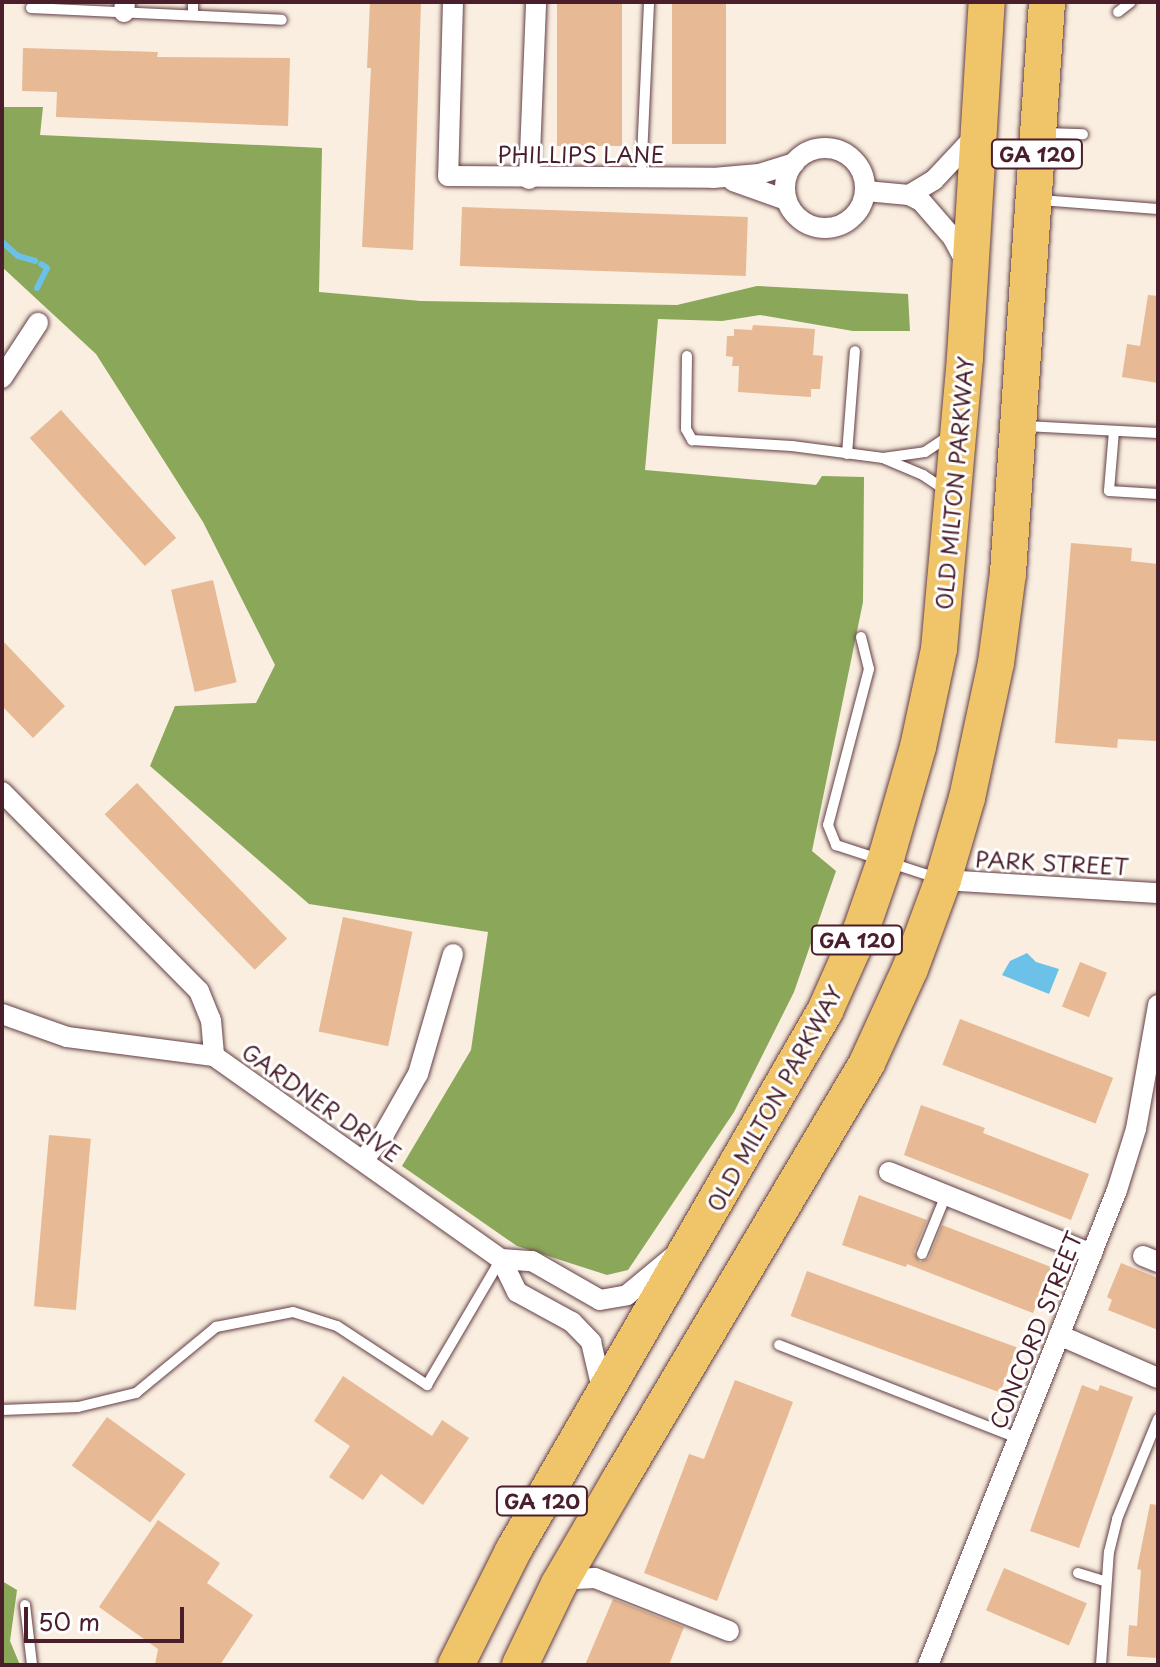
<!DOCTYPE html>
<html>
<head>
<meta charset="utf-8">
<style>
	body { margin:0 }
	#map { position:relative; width:1160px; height:1667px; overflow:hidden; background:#f9eedf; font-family:"Playpen Sans",sans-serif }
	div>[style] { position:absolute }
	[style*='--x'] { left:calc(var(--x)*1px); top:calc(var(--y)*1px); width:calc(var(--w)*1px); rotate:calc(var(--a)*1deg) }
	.forest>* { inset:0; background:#8aa75a }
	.water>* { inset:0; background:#6cc1e9 }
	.stream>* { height:6px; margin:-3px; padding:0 3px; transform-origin:3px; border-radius:3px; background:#6cc1e9 }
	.building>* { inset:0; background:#e7b994; transform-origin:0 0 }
	.roads { filter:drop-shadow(0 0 2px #643e46) drop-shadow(0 0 2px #643e46) }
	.lane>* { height:10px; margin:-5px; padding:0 5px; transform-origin:5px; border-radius:5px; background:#fff }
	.street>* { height:20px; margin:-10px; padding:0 10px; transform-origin:10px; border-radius:10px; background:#fff }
	.street>.ring { margin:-10px; padding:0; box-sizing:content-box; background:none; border:20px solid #fff; border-radius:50% }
	.highway>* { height:36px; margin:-18px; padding:0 18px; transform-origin:18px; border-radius:18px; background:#f0c469 }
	span { translate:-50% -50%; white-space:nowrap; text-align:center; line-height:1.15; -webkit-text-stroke:6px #fff; paint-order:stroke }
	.shield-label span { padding:2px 6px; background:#fff; border:2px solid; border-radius:6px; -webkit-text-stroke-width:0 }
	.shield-label { font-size:20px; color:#4a1f2b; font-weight:700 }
	.street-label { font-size:22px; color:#4a1f2b }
	.frame { position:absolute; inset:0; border:4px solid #4a1f2b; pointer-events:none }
	.scale { position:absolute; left:24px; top:1607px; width:160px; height:36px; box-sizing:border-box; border:4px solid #4a1f2b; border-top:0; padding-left:10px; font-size:24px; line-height:28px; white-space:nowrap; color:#4a1f2b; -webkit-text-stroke:6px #fff; paint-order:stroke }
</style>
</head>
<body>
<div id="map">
	<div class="forest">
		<div style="clip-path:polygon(2px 107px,43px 107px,40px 135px,322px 148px,319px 292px,421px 301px,677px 305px,757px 286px,908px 294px,910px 331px,853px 331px,760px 315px,722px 321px,658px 319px,645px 470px,816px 485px,822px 476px,864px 477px,863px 602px,812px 851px,836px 871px,794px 992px,734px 1112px,628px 1270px,607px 1275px,517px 1246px,402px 1166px,471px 1050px,488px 932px,309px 904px,150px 766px,175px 706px,256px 703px,275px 665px,203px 522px,96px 354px,2px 267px)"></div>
		<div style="clip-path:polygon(2px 1581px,17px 1590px,10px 1641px,20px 1665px,2px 1665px)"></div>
	</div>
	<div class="water">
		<div style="clip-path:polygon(1027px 953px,1036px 962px,1059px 969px,1049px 994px,1002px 975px,1010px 961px)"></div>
	</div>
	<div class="stream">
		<div style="--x:2;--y:242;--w:21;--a:41"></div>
		<div style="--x:18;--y:256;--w:18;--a:16"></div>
		<div style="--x:37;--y:288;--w:22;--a:-63"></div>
		<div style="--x:47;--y:268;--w:7;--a:-146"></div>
	</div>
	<div class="building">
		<div style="clip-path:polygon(370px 2px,421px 2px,413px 250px,362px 247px,371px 68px,367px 68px)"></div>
		<div style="left:557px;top:2px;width:65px;height:144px"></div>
		<div style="left:672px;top:2px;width:54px;height:142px"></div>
		<div style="clip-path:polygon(23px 48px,158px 52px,157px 57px,290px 58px,288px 126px,56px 117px,57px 92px,22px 91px)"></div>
		<div style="left:462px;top:207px;width:286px;height:59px;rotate:2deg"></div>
		<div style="clip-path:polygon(1148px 295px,1158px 296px,1158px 383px,1122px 377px,1127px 344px,1140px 346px)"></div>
		<div style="clip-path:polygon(753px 325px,815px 329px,813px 355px,823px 356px,820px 389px,811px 389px,811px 397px,738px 392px,739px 366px,732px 366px,733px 357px,726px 356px,727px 336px,734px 336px,734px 329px,752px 330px)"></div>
		<div style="left:61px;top:410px;width:172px;height:42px;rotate:48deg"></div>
		<div style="clip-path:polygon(1071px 543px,1132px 548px,1131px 561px,1158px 564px,1156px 741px,1118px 739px,1117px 748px,1055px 743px)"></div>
		<div style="left:213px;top:580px;width:105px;height:43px;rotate:77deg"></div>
		<div style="clip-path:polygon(2px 640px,65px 706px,33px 738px,2px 706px)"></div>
		<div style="left:137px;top:783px;width:216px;height:45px;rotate:46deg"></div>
		<div style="left:343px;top:917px;width:71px;height:117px;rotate:12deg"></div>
		<div style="left:1080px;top:962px;width:29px;height:48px;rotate:22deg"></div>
		<div style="left:960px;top:1019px;width:164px;height:49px;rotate:21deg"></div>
		<div style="clip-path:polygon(921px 1105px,985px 1128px,983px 1133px,1089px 1174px,1071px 1220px,904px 1155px)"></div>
		<div style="left:49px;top:1135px;width:42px;height:172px;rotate:5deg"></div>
		<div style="clip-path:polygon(859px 1195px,927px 1220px,914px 1252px,920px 1262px,929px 1258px,942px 1225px,1051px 1267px,1033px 1313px,907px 1264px,906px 1267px,842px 1245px)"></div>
		<div style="clip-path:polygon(1121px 1263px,1158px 1278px,1158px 1330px,1108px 1310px,1112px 1300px,1107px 1297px)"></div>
		<div style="left:807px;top:1271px;width:223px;height:48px;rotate:20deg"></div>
		<div style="clip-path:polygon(343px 1376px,432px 1436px,442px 1420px,469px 1438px,423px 1505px,381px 1474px,363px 1500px,329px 1477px,350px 1446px,314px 1421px)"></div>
		<div style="clip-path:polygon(735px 1380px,793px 1402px,717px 1601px,644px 1573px,689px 1454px,704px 1459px)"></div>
		<div style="clip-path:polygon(1082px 1385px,1098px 1391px,1100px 1385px,1133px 1397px,1079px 1548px,1030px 1531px)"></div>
		<div style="left:107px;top:1417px;width:97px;height:60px;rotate:36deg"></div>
		<div style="clip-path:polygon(1150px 1504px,1158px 1505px,1158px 1658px,1127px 1656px,1129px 1625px,1137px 1626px,1141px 1570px,1137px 1569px)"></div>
		<div style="clip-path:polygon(158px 1520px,220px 1563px,207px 1583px,253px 1615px,220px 1665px,155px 1665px,158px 1649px,99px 1607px)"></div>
		<div style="left:1004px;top:1568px;width:90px;height:46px;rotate:23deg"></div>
		<div style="clip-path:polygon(613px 1599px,684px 1627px,669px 1665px,585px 1665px)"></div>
	</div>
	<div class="roads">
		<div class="lane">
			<div style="--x:31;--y:8;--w:251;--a:2.7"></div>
			<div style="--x:1118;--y:12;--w:16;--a:-38"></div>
			<div style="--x:193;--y:15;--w:13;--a:-90"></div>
			<div style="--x:1045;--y:133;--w:38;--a:2"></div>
			<div style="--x:641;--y:179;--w:177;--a:-87.4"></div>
			<div style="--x:1040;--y:200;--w:118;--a:4.4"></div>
			<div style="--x:687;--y:356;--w:73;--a:90.8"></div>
			<div style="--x:686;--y:429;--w:13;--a:61"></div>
			<div style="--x:692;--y:440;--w:100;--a:3.4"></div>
			<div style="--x:792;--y:446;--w:92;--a:7.5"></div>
			<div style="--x:883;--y:458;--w:42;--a:-8.1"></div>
			<div style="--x:925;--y:452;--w:29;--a:-34"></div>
			<div style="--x:1025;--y:426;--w:133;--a:3"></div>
			<div style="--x:1114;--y:431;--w:60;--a:94.8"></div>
			<div style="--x:1109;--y:491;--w:49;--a:3.5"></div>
			<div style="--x:847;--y:454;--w:103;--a:-85.6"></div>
			<div style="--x:885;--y:459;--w:41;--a:22.8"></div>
			<div style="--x:923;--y:475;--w:27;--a:34"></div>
			<div style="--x:861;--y:637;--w:33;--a:76"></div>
			<div style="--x:869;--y:669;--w:161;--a:104.7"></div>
			<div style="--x:828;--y:825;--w:22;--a:68"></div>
			<div style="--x:836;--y:845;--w:106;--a:18.1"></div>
			<div style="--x:922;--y:1254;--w:64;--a:-67.9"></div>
			<div style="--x:779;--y:1345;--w:256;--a:21.3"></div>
			<div style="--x:2;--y:1410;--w:76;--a:-2.3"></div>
			<div style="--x:78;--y:1407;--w:60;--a:-13.6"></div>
			<div style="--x:136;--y:1393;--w:104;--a:-39.5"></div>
			<div style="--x:216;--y:1327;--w:78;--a:-11"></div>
			<div style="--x:293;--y:1312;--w:46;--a:17.7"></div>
			<div style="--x:337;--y:1326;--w:108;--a:33.2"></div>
			<div style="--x:427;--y:1385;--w:146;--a:-59.6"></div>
			<div style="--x:1078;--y:1573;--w:28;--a:17"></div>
			<div style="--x:25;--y:1605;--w:60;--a:83.3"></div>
			<div style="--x:1101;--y:1665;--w:113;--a:-86"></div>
			<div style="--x:1109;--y:1552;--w:34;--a:-76"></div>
			<div style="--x:1117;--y:1519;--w:108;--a:-67.7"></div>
		</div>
		<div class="street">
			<div style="--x:453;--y:2;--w:174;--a:91.6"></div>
			<div style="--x:448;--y:176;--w:265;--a:0.4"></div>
			<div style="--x:713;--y:178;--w:46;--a:-5"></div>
			<div style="--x:759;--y:174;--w:37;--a:-17"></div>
			<div style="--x:124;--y:12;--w:10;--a:-84"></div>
			<div class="ring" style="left:785px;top:148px;width:60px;height:60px"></div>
			<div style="--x:529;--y:179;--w:177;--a:-87.7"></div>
			<div style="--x:733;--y:181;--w:56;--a:19.7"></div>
			<div style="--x:866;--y:191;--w:43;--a:5.3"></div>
			<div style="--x:909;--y:195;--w:13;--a:27"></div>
			<div style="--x:921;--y:201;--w:49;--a:49.1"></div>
			<div style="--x:953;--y:238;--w:30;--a:62"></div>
			<div style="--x:909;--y:195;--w:29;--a:-31"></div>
			<div style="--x:934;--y:180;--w:63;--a:-46.9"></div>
			<div style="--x:2;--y:378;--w:66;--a:-56.8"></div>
			<div style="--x:2;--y:792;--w:280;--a:45.3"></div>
			<div style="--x:199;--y:991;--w:31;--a:68"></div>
			<div style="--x:211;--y:1020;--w:36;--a:85"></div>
			<div style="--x:943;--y:880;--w:215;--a:3.5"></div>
			<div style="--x:2;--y:1014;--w:69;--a:19.5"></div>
			<div style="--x:67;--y:1037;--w:148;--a:7.4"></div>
			<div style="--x:214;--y:1056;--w:352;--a:35.3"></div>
			<div style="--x:501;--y:1259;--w:37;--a:64"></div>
			<div style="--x:517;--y:1292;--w:63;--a:28.6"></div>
			<div style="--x:572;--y:1322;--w:28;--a:46"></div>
			<div style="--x:591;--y:1342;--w:52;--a:76.8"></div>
			<div style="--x:364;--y:1159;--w:32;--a:-51"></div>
			<div style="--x:384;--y:1134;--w:69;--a:-60.5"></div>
			<div style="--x:418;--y:1074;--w:125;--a:-73.7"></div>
			<div style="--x:889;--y:1172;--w:219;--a:22"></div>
			<div style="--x:1143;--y:1256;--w:16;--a:22"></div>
			<div style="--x:501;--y:1259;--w:31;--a:4"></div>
			<div style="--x:532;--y:1261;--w:78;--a:29.8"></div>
			<div style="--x:600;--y:1300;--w:27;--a:-10"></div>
			<div style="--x:627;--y:1295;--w:62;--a:-39.8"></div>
			<div style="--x:1059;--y:1335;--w:108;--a:23.5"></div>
			<div style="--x:560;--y:1584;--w:16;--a:-18"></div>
			<div style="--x:575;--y:1579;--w:20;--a:-3"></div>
			<div style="--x:595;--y:1578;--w:144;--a:21.6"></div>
			<div style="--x:928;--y:1665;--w:511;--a:-68.3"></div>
			<div style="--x:1117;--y:1190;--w:64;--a:-72.7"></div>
			<div style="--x:1136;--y:1129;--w:126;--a:-79.9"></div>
		</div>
		<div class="highway">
			<div style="--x:456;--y:1665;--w:127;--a:-63.4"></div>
			<div style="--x:513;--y:1551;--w:624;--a:-59.98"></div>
			<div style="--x:825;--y:1011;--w:89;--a:-66"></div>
			<div style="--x:861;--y:930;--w:79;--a:-70.9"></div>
			<div style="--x:887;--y:855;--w:112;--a:-74"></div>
			<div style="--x:918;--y:747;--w:100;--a:-77.9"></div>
			<div style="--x:939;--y:649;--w:293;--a:-84.9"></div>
			<div style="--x:965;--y:357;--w:356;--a:-86.5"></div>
			<div style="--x:520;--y:1665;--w:90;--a:-64.3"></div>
			<div style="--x:559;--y:1584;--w:119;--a:-59.8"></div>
			<div style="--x:619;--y:1481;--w:486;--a:-59.3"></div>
			<div style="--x:867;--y:1063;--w:103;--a:-65.4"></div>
			<div style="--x:910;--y:969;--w:95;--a:-69.7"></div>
			<div style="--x:943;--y:880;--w:85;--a:-73.7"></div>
			<div style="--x:967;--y:798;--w:138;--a:-77.9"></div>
			<div style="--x:996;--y:663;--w:91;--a:-82.4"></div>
			<div style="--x:1008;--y:573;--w:572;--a:-86.09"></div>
		</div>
	</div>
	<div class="shield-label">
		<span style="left:1037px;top:154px">GA 120</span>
		<span style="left:857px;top:940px">GA 120</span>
		<span style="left:542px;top:1501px">GA 120</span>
	</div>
	<div class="street-label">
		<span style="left:581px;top:154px">PHILLIPS LANE</span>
		<span style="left:954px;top:483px;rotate:-85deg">OLD MILTON PARKWAY</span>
		<span style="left:1052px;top:862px;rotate:3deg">PARK STREET</span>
		<span style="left:774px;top:1098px;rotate:-61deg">OLD MILTON PARKWAY</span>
		<span style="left:322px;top:1102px;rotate:35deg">GARDNER DRIVE</span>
		<span style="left:1035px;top:1330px;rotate:-68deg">CONCORD STREET</span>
	</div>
	<div class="frame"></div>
	<div class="scale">50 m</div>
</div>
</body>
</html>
